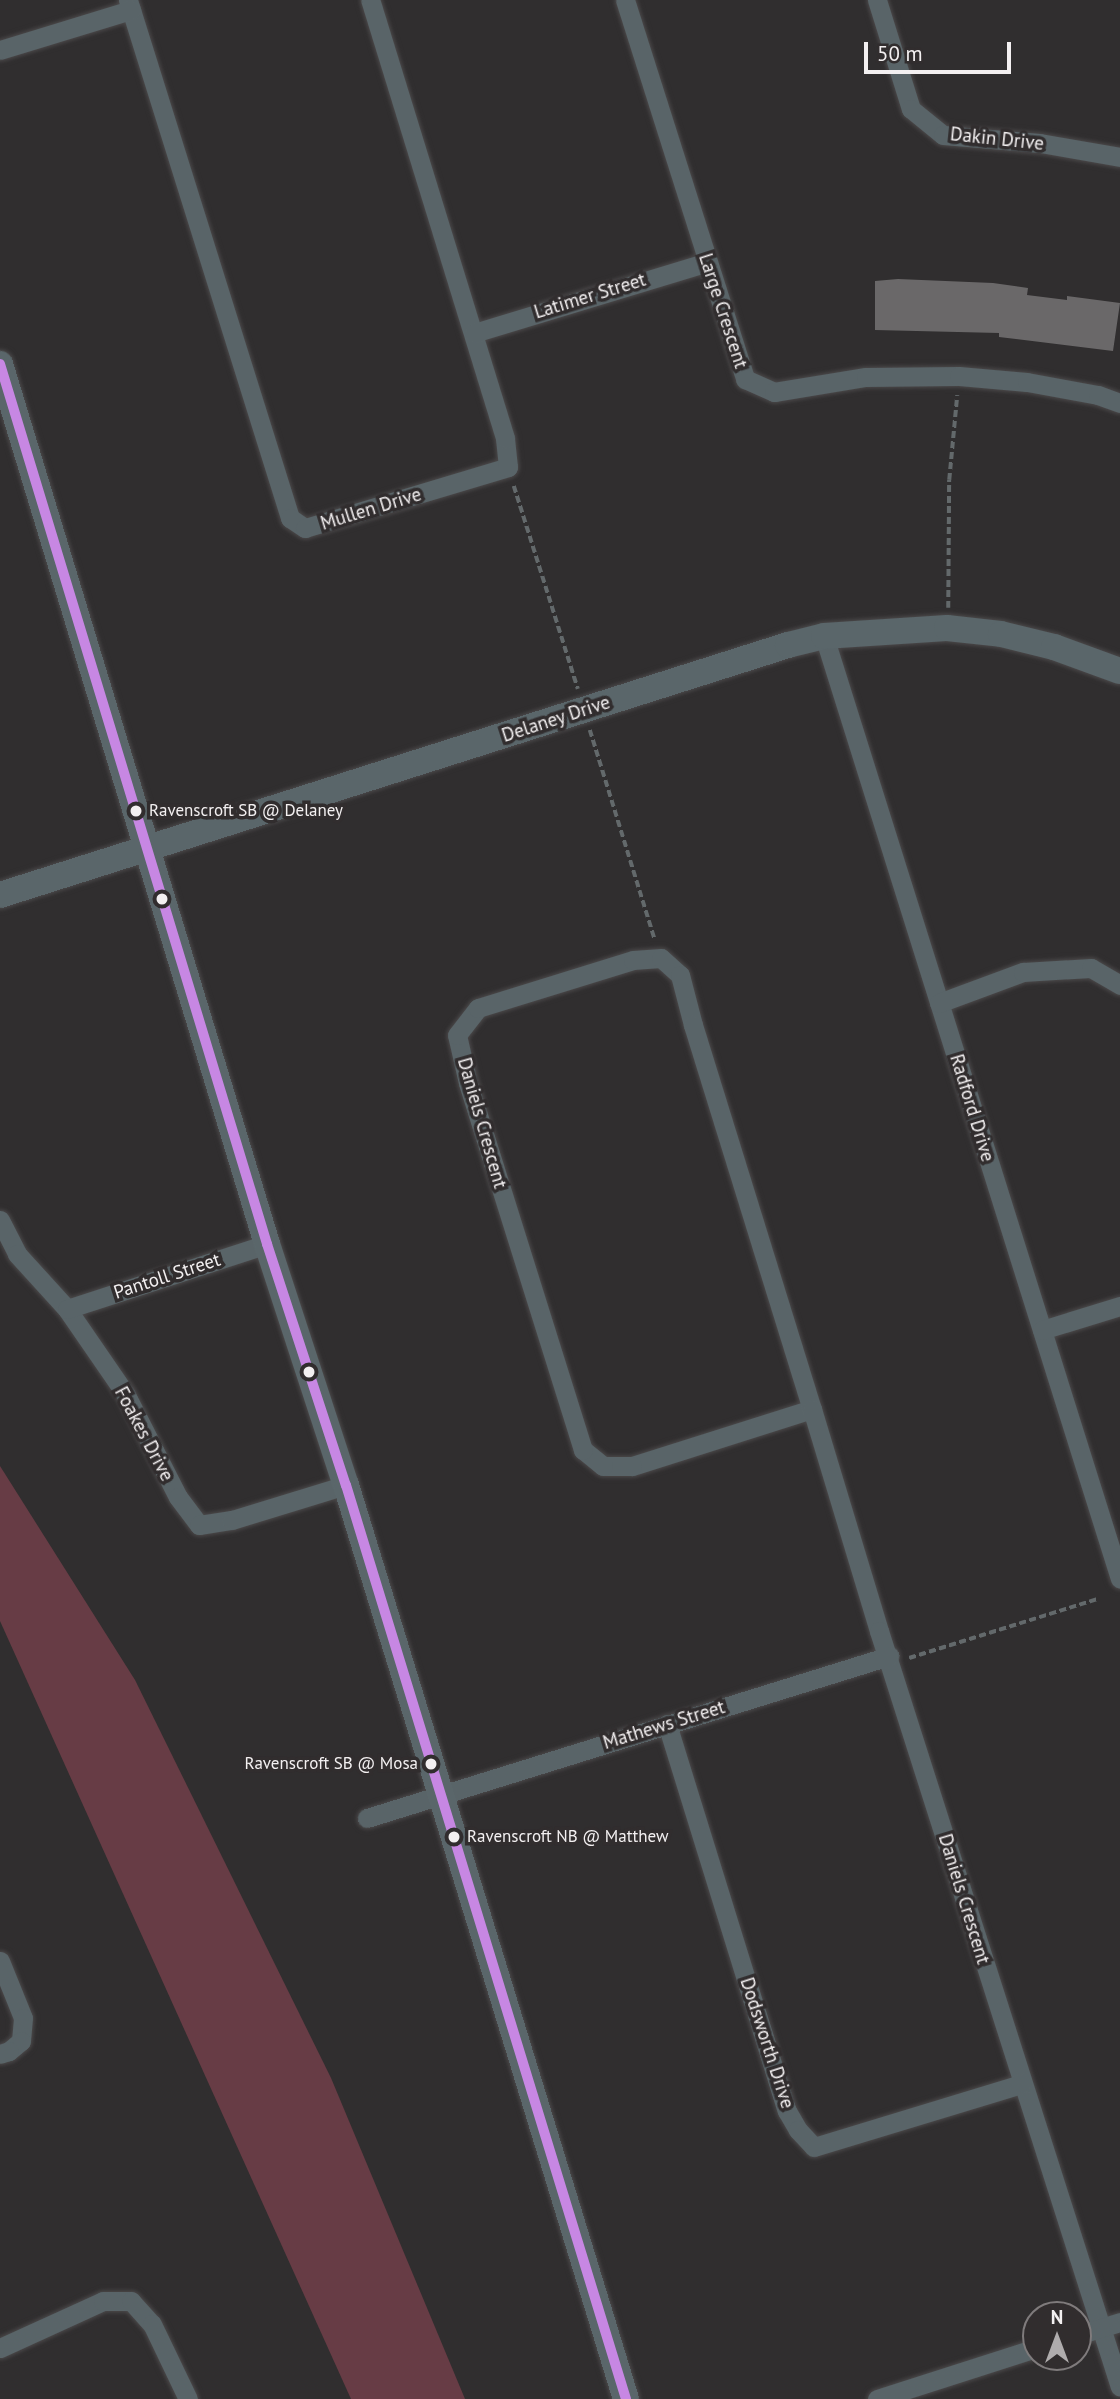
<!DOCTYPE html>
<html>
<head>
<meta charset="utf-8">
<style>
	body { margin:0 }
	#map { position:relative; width:1120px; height:2399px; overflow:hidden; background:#302e2f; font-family:"PT Sans",sans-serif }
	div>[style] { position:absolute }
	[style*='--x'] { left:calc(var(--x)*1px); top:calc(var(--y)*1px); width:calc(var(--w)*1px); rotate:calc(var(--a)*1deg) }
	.green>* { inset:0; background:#673c45 }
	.building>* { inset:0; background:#6a6869 }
	.path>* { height:3.5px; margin-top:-1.75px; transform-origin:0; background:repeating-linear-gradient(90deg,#63696b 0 7px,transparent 0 10.5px) }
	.roads { filter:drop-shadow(0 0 2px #4b494a) drop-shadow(0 0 2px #4b494a) }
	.street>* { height:19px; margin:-9.5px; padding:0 9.5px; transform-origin:9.5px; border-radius:9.5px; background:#596468 }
	.secondary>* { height:26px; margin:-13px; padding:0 13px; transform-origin:13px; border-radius:13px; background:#5a666a }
	.bus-1>* { height:10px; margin:-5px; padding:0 5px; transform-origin:5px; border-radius:5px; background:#c787e3 }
	.dots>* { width:19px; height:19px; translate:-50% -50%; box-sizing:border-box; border:4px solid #312d2e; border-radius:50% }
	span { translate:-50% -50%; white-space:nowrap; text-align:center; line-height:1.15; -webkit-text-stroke:7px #312d2e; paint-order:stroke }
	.bus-label { font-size:17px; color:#f3f0f1 }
	.left { translate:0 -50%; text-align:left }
	.right { translate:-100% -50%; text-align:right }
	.street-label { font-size:19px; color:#f3f0f1 }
	.north { position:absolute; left:1022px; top:2301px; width:70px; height:70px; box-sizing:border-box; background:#312d2e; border:2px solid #7f7b7c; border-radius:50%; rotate:0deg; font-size:19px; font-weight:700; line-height:28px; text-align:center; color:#f3f0f1 }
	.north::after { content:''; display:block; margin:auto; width:24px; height:32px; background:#afacad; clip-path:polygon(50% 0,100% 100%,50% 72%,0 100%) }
	.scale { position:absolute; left:864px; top:42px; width:147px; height:32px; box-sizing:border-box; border:4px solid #f3f0f1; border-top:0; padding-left:9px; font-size:21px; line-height:24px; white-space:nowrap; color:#f3f0f1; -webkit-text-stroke:5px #312d2e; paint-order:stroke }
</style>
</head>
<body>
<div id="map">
	<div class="green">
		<div style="clip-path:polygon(0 1466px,135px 1680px,331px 2078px,465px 2399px,351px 2399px,0 1621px)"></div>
	</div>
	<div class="building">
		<div style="clip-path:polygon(898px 279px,993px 283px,1028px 288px,1027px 295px,1067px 300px,1067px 296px,1120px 303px,1113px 351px,999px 337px,999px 333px,875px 330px,875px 281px)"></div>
	</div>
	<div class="path">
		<div style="--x:514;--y:486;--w:213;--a:72.5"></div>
		<div style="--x:948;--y:608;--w:128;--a:-89.6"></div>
		<div style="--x:949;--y:480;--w:85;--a:-84.6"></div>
		<div style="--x:590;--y:730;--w:220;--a:72.8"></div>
		<div style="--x:909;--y:1658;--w:197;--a:-17.4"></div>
	</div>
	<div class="roads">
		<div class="street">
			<div style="--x:128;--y:0;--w:543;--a:72.63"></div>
			<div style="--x:290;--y:518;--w:18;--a:34"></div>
			<div style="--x:305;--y:528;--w:212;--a:-16.7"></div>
			<div style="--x:508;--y:467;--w:29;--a:-96"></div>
			<div style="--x:505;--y:438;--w:458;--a:-107.1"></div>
			<div style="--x:625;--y:0;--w:398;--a:72.4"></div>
			<div style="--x:745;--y:379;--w:32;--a:24"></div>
			<div style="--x:774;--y:392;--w:93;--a:-9.3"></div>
			<div style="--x:866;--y:377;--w:93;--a:-0.6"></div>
			<div style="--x:959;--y:376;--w:68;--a:5"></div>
			<div style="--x:1027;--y:382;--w:72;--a:10.4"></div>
			<div style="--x:1098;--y:395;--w:23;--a:20"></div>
			<div style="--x:877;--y:0;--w:114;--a:72.7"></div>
			<div style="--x:911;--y:109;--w:41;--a:39.1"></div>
			<div style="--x:943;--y:135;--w:97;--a:4.7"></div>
			<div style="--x:1040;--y:143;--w:81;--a:9.9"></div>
			<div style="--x:0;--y:50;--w:137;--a:-17"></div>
			<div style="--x:474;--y:333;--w:244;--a:-16.9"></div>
			<div style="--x:824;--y:636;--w:988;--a:72.57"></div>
			<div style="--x:939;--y:1003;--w:90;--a:-20.3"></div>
			<div style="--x:1023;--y:972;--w:68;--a:-3.4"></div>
			<div style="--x:1091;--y:968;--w:34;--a:30"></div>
			<div style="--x:0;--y:1220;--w:38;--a:63"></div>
			<div style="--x:17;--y:1254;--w:74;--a:47.7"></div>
			<div style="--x:67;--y:1309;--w:104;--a:55.5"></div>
			<div style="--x:126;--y:1395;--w:114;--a:63"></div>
			<div style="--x:178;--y:1497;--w:35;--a:53"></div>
			<div style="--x:199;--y:1525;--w:33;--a:-9"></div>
			<div style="--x:232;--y:1520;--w:119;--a:-17.1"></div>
			<div style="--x:67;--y:1309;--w:210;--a:-18"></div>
			<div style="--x:1042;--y:1330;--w:82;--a:-17.1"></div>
			<div style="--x:812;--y:1409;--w:189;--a:162.4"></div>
			<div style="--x:632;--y:1466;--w:29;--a:180"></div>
			<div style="--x:603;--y:1466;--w:26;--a:-141"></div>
			<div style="--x:583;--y:1450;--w:385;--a:-107.4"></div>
			<div style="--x:468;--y:1083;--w:49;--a:-102.9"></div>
			<div style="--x:457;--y:1035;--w:34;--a:-52"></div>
			<div style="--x:478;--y:1008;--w:162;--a:-17.2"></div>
			<div style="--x:633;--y:960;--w:28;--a:-4"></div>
			<div style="--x:661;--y:958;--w:25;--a:42"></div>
			<div style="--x:680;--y:975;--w:52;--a:75.4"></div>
			<div style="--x:693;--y:1025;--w:402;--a:72.8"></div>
			<div style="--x:812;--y:1409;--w:232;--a:73.2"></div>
			<div style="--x:879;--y:1631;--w:793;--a:72.32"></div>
			<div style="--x:667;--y:1724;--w:405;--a:72.8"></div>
			<div style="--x:787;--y:2111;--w:22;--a:60"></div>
			<div style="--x:798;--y:2130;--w:23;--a:47"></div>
			<div style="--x:814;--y:2147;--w:217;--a:-16.9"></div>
			<div style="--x:367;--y:1818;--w:547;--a:-17.24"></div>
			<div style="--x:0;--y:1961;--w:61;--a:68"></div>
			<div style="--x:23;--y:2018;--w:23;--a:95"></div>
			<div style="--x:21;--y:2041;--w:16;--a:140"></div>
			<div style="--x:9;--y:2051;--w:9;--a:162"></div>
			<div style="--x:1078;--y:2335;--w:44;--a:-17.2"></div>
			<div style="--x:0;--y:2348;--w:113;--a:-24.5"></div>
			<div style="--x:103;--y:2301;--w:28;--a:0"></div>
			<div style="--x:131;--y:2301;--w:31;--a:48"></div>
			<div style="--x:152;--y:2324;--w:83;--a:64.4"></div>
			<div style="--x:877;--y:2399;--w:167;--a:-17.8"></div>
		</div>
		<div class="secondary">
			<div style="--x:0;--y:364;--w:920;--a:73.12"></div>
			<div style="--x:267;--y:1244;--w:254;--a:71.9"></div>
			<div style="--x:346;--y:1485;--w:956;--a:72.97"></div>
			<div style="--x:0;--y:895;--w:827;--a:-17.6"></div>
			<div style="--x:788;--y:645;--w:37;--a:-14"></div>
			<div style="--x:824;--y:636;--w:123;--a:-3.7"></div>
			<div style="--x:947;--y:628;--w:54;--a:6.3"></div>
			<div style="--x:1001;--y:634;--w:55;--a:13.8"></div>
			<div style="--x:1054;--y:647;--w:70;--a:20"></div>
		</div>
	</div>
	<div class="bus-1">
		<div style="--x:0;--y:364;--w:920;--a:73.12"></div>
		<div style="--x:267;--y:1244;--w:254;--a:71.9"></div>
		<div style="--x:346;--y:1485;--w:956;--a:72.97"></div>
	</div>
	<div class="dots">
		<div style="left:136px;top:811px;background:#f3f0f1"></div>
		<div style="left:162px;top:899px;background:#f3f0f1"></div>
		<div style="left:309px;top:1372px;background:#f3f0f1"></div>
		<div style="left:431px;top:1764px;background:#f3f0f1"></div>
		<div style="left:454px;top:1837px;background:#f3f0f1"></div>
	</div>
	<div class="bus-label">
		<span class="left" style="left:149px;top:811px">Ravenscroft SB @ Delaney</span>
		<span class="right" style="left:418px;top:1764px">Ravenscroft SB @ Mosa</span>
		<span class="left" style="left:467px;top:1837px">Ravenscroft NB @ Matthew</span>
	</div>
	<div class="street-label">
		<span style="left:997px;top:139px;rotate:6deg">Dakin Drive</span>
		<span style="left:590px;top:296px;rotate:-17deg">Latimer Street</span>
		<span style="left:723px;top:311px;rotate:72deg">Large Crescent</span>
		<span style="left:371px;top:509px;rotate:-17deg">Mullen Drive</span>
		<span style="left:556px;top:719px;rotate:-18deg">Delaney Drive</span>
		<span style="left:972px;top:1108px;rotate:73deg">Radford Drive</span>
		<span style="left:482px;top:1123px;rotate:74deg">Daniels Crescent</span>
		<span style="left:167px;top:1276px;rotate:-18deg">Pantoll Street</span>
		<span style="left:144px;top:1434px;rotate:62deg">Foakes Drive</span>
		<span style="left:664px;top:1725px;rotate:-17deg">Mathews Street</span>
		<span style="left:964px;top:1899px;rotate:73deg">Daniels Crescent</span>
		<span style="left:767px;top:2043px;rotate:72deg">Dodsworth Drive</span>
	</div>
	<div class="north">N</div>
	<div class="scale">50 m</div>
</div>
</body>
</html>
